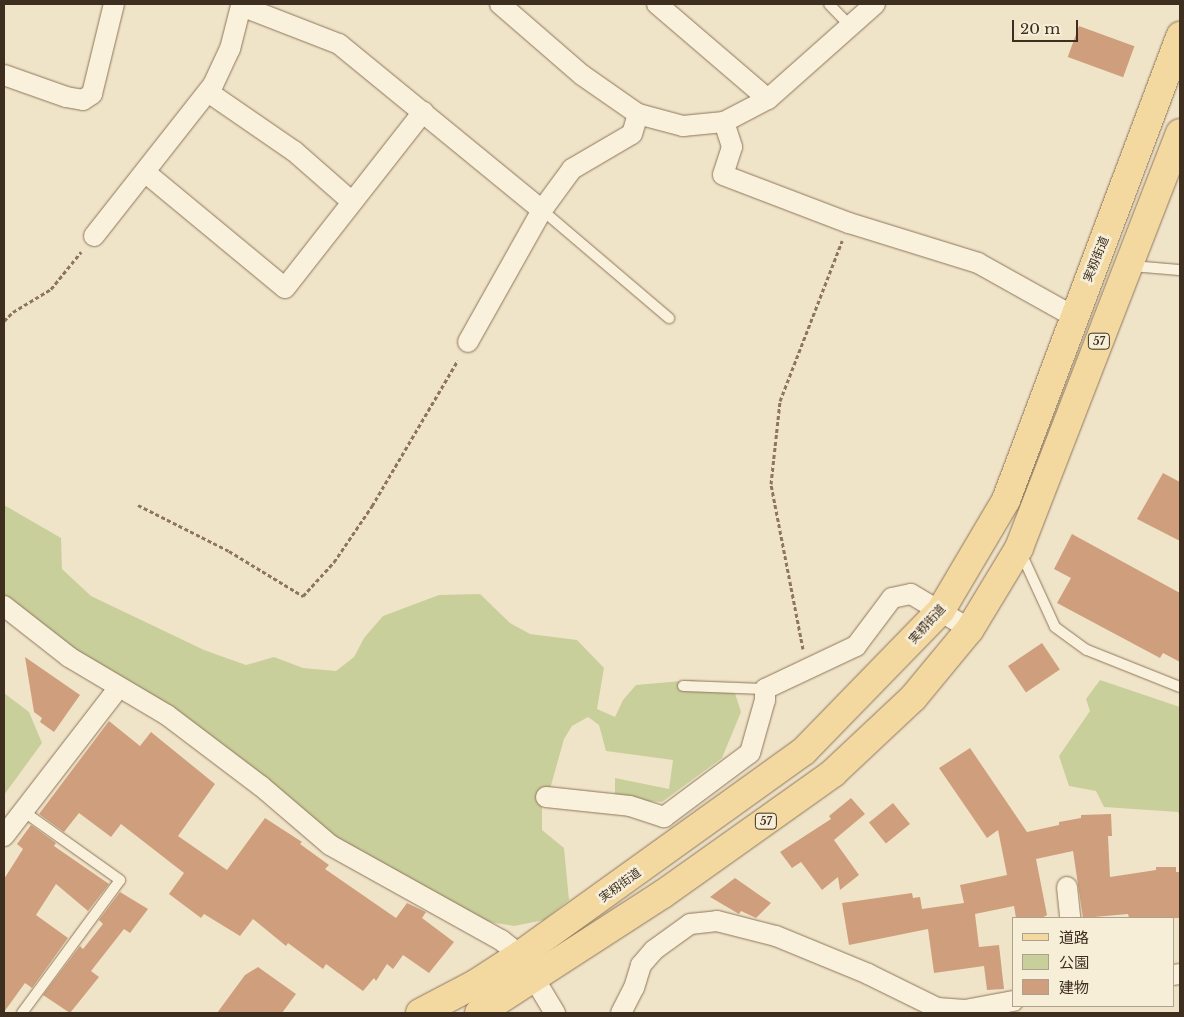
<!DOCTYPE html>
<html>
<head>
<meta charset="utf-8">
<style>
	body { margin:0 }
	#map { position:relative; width:1184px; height:1017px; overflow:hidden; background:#f0e4c8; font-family:"Libre Baskerville","Noto Sans JP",serif }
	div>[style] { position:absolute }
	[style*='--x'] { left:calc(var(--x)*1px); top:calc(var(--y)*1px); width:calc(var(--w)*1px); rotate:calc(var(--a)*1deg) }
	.green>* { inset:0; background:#c9cf9b }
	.building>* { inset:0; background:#cf9f7d; transform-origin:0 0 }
	.path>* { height:3px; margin-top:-1.5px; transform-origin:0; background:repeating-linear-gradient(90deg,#8d765c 0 4px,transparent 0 6.5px) }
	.roads { filter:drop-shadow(0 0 1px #8d765c) drop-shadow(0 0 1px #8d765c) }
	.service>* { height:10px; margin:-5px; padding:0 5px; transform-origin:5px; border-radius:5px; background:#faf1dc }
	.minor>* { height:20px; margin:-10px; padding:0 10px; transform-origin:10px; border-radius:10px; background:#faf1dc }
	.primary>* { height:28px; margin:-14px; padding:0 14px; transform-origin:14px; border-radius:14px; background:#f3d9a0 }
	span { translate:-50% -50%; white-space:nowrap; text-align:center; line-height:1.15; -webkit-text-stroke:5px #f7eed8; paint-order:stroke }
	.shield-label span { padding:1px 4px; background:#f7eed8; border:1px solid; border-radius:4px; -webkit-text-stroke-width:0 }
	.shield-label { font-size:11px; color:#3d2e20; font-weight:700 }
	.street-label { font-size:12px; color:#3d2e20 }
	.frame { position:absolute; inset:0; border:5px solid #3d2e20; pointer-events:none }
	.legend { position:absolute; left:1012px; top:917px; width:162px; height:90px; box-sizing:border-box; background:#f7eed8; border:1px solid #ada18e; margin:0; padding:6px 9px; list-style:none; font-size:15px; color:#3d2e20 }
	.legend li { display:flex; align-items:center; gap:10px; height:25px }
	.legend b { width:25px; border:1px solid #ada18e }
	.scale { position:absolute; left:1012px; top:20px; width:66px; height:22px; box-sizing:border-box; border:2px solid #3d2e20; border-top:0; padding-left:6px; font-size:15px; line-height:18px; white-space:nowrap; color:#3d2e20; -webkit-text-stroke:4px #f7eed8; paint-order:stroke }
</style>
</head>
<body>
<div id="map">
	<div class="green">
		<div style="clip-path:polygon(4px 505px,61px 538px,62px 569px,91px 596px,204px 650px,246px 665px,274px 657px,303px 668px,336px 671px,354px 657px,364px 638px,383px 616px,439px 595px,480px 594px,510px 623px,530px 634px,577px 640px,604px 668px,597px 709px,615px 717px,623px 700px,636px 685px,693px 680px,734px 690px,741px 712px,722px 758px,662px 802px,615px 799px,615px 778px,669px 789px,673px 760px,606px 751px,599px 725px,588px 717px,572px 726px,564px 739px,550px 789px,542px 797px,542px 830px,564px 848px,569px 900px,544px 920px,514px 926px,495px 923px,415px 900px,4px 601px)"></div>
		<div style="clip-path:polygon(1100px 680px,1180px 707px,1180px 816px,1178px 812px,1104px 807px,1096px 791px,1069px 786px,1059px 756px,1090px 711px,1086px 699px)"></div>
		<div style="clip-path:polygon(4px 693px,29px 712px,42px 743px,4px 795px)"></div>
	</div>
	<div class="building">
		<div style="left:1079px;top:26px;width:59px;height:33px;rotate:20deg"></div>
		<div style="clip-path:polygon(1163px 473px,1180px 482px,1180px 541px,1137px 519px)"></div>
		<div style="clip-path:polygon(1072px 534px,1180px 593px,1180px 662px,1163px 653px,1160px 658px,1057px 603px,1071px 578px,1054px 569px)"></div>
		<div style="left:1042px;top:643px;width:32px;height:41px;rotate:56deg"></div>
		<div style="clip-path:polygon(25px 657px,80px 695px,54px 732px,40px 722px,42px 718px,34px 712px)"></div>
		<div style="clip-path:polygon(109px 721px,140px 746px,151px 732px,215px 784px,178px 836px,227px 870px,265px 818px,302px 842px,300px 844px,329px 865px,325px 869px,396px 918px,407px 903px,426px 912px,422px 918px,454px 942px,429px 973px,403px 955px,393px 969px,387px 964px,376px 981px,374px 978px,363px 991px,326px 964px,323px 969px,288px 943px,286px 946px,253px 919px,240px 936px,204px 914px,201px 918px,169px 894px,184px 873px,121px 824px,111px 837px,79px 813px,64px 832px,39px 814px)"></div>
		<div style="clip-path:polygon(970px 748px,1027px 832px,1059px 825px,1059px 822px,1081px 818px,1081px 815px,1111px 814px,1112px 836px,1108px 836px,1110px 877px,1156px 870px,1156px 867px,1176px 867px,1176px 872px,1180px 872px,1180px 918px,1129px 918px,1128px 914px,1083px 918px,1073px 851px,1036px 859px,1047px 915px,1042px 918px,1016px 918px,1014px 906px,975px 914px,979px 947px,999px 945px,1004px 989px,987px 990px,984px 966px,934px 973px,928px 929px,849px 945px,842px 903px,912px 893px,913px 898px,920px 897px,922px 909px,964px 903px,960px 885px,1007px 875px,998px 830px,987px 838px,939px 768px)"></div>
		<div style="clip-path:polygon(851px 798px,865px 814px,834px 840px,859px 875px,840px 890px,838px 877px,822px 890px,801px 862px,792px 868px,780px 852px,831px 819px,829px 816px)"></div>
		<div style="left:893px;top:803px;width:27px;height:31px;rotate:51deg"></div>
		<div style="clip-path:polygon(31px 825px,56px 843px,54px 846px,109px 884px,88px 911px,56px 884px,36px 915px,68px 938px,32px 988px,25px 983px,4px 1012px,4px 879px,23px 849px,17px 844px)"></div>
		<div style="clip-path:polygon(735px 878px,771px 903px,756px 918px,741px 911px,739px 914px,710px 897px)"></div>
		<div style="clip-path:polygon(120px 892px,148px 909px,130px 933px,124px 929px,91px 971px,99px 977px,70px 1013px,43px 995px,80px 946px,83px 949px,103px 924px,99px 920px)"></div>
		<div style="clip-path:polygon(258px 967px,296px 994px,282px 1013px,217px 1013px,245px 975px)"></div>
	</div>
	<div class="path">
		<div style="--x:4;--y:321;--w:13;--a:-45"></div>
		<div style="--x:13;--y:312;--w:44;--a:-31.2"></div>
		<div style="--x:51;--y:289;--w:48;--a:-51"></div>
		<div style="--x:138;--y:505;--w:102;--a:26.8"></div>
		<div style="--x:229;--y:551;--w:87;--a:31.3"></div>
		<div style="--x:303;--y:596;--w:46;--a:-47.6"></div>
		<div style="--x:334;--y:562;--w:68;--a:-55.8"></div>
		<div style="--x:372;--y:506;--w:169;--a:-59.5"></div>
		<div style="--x:803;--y:649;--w:168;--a:-101"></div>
		<div style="--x:771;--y:484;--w:83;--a:-83.8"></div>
		<div style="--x:780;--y:401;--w:172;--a:-68.8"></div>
	</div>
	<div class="roads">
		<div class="service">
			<div style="--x:829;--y:4;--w:30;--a:46"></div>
			<div style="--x:542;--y:210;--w:167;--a:40.4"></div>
			<div style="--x:1131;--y:266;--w:49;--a:4.7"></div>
			<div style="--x:1021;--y:553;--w:81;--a:65.3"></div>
			<div style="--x:1055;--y:627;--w:39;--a:36"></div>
			<div style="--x:1087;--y:650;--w:100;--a:21.7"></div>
			<div style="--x:683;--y:686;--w:82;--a:2.1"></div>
			<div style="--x:22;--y:1013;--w:165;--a:-53.6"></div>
			<div style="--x:120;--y:880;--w:119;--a:-144.6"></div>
		</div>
		<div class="minor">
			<div style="--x:500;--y:4;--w:108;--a:40.9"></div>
			<div style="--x:582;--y:75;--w:68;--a:34.9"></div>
			<div style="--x:638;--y:114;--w:47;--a:14.9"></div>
			<div style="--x:683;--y:126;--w:41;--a:-5.6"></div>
			<div style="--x:657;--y:4;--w:146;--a:40.6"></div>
			<div style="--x:875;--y:4;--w:143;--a:138.4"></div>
			<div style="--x:768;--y:99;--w:50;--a:152.4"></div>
			<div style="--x:724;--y:122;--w:26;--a:72"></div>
			<div style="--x:732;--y:147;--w:29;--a:108"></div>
			<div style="--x:723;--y:175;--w:135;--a:20.9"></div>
			<div style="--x:849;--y:223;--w:135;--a:17.2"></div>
			<div style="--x:978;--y:263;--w:109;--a:29.2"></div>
			<div style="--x:4;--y:75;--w:66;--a:19.5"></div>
			<div style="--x:66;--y:97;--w:17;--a:10"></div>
			<div style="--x:83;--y:100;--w:11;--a:-34"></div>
			<div style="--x:92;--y:94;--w:93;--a:-76.3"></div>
			<div style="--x:208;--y:92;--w:104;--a:34.5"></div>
			<div style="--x:294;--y:151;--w:77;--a:41.3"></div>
			<div style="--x:146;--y:173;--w:180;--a:39.6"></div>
			<div style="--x:285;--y:288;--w:224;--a:-51.9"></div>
			<div style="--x:94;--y:236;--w:192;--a:-51.8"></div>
			<div style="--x:213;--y:85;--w:40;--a:-65"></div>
			<div style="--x:230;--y:49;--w:44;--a:-75.7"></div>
			<div style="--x:241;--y:6;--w:105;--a:21.2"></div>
			<div style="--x:339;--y:44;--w:262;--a:39.3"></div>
			<div style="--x:542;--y:210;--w:51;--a:-53.8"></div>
			<div style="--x:572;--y:169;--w:69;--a:-30.3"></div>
			<div style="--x:632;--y:134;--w:21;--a:-73"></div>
			<div style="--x:468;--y:342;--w:151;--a:-60.7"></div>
			<div style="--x:4;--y:606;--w:83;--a:38.1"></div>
			<div style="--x:69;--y:657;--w:114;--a:30.6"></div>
			<div style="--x:167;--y:715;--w:118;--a:37.1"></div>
			<div style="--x:261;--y:786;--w:91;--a:40.5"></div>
			<div style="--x:330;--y:845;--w:196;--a:29.1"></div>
			<div style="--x:501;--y:940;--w:24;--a:38"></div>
			<div style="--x:520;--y:955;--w:68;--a:58.9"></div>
			<div style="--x:546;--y:797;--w:84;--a:6.1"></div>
			<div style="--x:630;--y:806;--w:36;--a:18"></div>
			<div style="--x:664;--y:817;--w:107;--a:-36.7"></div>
			<div style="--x:750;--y:753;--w:55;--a:-74.2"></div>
			<div style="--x:765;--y:700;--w:11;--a:-90"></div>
			<div style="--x:765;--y:689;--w:101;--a:-25.3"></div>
			<div style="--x:856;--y:646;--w:60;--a:-53.1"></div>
			<div style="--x:892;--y:598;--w:19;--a:-12"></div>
			<div style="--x:911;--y:594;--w:69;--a:30.7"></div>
			<div style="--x:4;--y:836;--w:188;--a:-52.3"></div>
			<div style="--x:1067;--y:887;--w:31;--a:84"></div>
			<div style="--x:1173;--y:975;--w:7;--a:-8"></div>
			<div style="--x:621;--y:1013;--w:28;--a:-63"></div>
			<div style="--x:634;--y:988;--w:24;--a:-73"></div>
			<div style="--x:641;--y:965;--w:20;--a:-49"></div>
			<div style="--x:654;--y:950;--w:44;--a:-35.8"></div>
			<div style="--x:690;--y:924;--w:27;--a:-6"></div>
			<div style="--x:717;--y:921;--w:61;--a:14.3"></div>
			<div style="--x:776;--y:936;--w:100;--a:22.4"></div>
			<div style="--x:868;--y:974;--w:77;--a:26.2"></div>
			<div style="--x:937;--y:1008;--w:28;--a:4"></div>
			<div style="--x:965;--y:1010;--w:49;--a:-10.6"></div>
		</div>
		<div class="primary">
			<div style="--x:420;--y:1013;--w:62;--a:-27.8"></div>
			<div style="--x:475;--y:984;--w:54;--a:-32.8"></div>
			<div style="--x:520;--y:955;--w:350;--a:-35.7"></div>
			<div style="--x:804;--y:751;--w:197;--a:-45.8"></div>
			<div style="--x:941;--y:610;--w:128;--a:-59.4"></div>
			<div style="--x:1006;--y:500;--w:496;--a:-69.4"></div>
			<div style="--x:479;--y:1013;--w:219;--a:-32.9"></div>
			<div style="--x:663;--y:894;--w:209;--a:-35.4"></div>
			<div style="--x:833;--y:773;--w:110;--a:-43.2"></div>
			<div style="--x:913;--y:698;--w:89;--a:-50.4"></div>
			<div style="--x:970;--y:629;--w:95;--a:-58.8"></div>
			<div style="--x:1019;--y:548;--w:445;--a:-68.8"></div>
		</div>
	</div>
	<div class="shield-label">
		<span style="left:1099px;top:341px">57</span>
		<span style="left:766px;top:821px">57</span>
	</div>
	<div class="street-label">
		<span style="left:1096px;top:259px;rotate:-68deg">実籾街道</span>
		<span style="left:927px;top:624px;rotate:-48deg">実籾街道</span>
		<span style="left:620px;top:885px;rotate:-36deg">実籾街道</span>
	</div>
	<div class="frame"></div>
	<ul class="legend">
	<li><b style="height:6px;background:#f3d9a0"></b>道路</li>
	<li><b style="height:14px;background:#c9cf9b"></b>公園</li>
	<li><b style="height:14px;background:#cf9f7d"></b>建物</li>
	</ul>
	<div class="scale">20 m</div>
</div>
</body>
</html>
